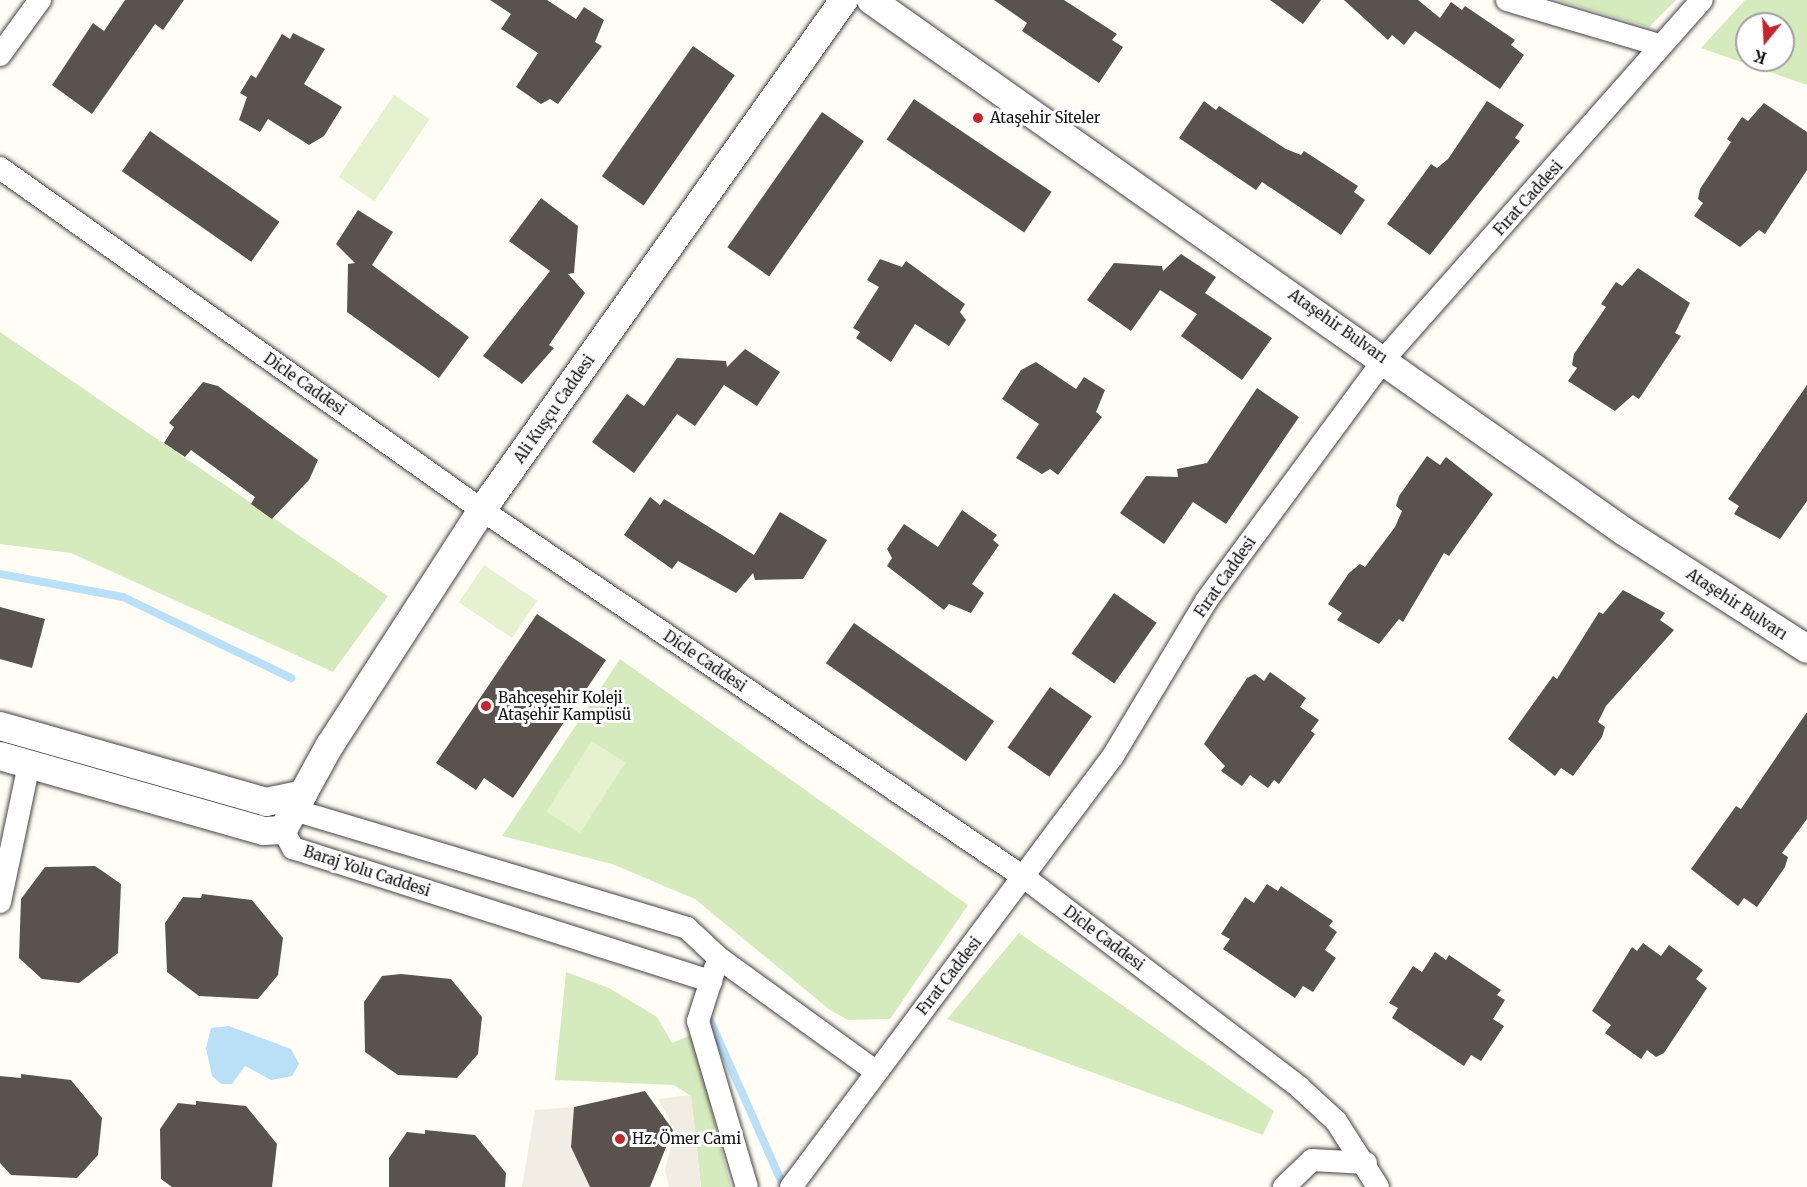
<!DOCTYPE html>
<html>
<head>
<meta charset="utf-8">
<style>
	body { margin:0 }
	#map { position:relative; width:1807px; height:1187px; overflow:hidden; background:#fffdf5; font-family:Merriweather,serif }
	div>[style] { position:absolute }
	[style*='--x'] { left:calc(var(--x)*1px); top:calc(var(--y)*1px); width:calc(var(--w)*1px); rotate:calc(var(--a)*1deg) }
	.green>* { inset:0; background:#d5ebbd }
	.pitch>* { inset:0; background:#e6f2cf; transform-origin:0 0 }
	.plaza>* { inset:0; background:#f1ede2 }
	.water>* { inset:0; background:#b9e0f7 }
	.stream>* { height:8px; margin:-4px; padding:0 4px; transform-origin:4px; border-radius:4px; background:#b9e0f7 }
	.building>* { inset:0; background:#5a524d; transform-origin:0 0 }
	.roads { filter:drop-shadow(0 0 2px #444) drop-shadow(0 0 2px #444) }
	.minor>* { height:22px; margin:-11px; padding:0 11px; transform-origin:11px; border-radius:11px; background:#fff }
	.tertiary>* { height:28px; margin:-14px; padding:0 14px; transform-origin:14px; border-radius:14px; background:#fff }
	.dots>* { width:16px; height:16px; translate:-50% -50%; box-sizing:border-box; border:3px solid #fff; border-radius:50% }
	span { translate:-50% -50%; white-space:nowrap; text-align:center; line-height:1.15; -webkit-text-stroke:6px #fff; paint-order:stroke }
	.poi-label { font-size:15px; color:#111 }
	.left { translate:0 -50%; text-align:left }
	.street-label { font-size:15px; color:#111 }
	.north { position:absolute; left:1735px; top:12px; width:60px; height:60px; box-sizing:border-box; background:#fff; border:2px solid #a0a0a0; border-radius:50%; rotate:198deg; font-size:16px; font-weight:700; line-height:24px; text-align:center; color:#111 }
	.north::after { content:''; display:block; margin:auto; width:21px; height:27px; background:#c4262e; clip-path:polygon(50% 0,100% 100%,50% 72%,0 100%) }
</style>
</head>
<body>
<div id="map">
	<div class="green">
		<div style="clip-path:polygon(1557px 0,1676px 0,1649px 27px)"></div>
		<div style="clip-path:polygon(evenodd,1745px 0,1807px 0,1807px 85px,1701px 48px,1745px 0,1747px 24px,1783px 24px,1783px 60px,1747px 60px,1747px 24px)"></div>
		<div style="clip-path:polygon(0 332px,388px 596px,333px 672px,71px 553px,0 544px)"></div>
		<div style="clip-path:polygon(620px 659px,968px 905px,890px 1019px,848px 1020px,830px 1010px,695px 899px,612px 864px,502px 836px)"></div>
		<div style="clip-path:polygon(1019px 933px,1274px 1111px,1263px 1135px,947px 1019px)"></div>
		<div style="clip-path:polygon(566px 972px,609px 988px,657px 1017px,672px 1043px,693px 1034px,731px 1187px,701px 1187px,691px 1096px,674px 1085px,555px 1080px)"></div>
	</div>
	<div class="pitch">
		<div style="left:394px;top:95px;width:43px;height:99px;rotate:34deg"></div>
		<div style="left:484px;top:565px;width:64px;height:45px;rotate:34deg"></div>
		<div style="left:592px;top:741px;width:40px;height:84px;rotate:33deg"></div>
	</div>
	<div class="plaza">
		<div style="clip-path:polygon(691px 1095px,701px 1187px,669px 1187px,665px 1170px,675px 1129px,658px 1099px)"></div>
		<div style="clip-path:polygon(574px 1107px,571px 1147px,590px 1187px,522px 1187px,535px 1110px)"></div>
	</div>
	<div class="water">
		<div style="clip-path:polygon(229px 1026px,291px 1049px,299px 1064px,292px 1076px,271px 1080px,245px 1066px,232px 1084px,221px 1084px,212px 1076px,206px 1048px,211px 1028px)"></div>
	</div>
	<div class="stream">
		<div style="--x:0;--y:574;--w:125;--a:10.6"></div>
		<div style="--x:123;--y:597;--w:187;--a:25.7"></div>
		<div style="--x:709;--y:1018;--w:185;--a:66.1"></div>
	</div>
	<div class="building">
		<div style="clip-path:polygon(125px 0,184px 0,163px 30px,155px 24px,92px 114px,52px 85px,93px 23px,104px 31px)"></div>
		<div style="clip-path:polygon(490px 0,547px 0,576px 19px,584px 7px,604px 20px,595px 42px,602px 46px,558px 104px,550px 99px,541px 104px,516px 87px,538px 53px,501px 29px,511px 14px)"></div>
		<div style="clip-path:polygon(994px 0,1064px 0,1117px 34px,1112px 40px,1123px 47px,1099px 83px,1022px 31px,1027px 23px)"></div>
		<div style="clip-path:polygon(1270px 0,1321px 0,1303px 24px)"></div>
		<div style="clip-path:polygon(1344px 0,1418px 0,1440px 18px,1451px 2px,1462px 10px,1465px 6px,1515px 40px,1511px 45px,1524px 55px,1500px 89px,1415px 31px,1404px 45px,1392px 35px,1388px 40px)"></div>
		<div style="clip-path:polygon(293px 33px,325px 49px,304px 84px,342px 107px,324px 136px,309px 145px,268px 119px,260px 132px,239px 120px,247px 97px,240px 93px,251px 75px,256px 78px,282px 34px,290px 39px)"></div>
		<div style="left:693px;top:46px;width:51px;height:159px;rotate:35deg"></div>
		<div style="left:914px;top:99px;width:166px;height:49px;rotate:34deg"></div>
		<div style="clip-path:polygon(1204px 101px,1216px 110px,1219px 106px,1286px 149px,1301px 155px,1304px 151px,1358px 186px,1354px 192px,1365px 200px,1341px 235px,1262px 182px,1256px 190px,1179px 138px)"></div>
		<div style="clip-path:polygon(1487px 101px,1524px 125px,1515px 138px,1520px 141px,1430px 255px,1387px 224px,1431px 164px,1437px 168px,1448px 159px)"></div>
		<div style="clip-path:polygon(1764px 103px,1807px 132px,1807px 170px,1765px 234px,1759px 230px,1740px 247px,1694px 216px,1703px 203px,1698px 199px,1700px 189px,1731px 142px,1727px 139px,1742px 117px,1748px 121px)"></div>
		<div style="left:822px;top:112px;width:51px;height:165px;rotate:35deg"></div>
		<div style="left:150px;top:131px;width:158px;height:49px;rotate:35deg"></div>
		<div style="clip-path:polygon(541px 198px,578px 226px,574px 273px,568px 274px,585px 293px,549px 345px,554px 348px,522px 384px,483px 356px,550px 271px,509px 241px)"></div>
		<div style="clip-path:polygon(358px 210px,393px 232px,372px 265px,469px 337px,439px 378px,347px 312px,348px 264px,355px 263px,336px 244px)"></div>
		<div style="clip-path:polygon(1181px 254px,1216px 277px,1205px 293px,1272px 338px,1242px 380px,1181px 336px,1197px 314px,1160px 290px,1131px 331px,1087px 300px,1114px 263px,1162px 266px,1163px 271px)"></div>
		<div style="clip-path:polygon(880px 259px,902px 267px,906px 261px,965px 304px,960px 312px,966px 320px,949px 346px,915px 324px,891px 362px,856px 338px,860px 332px,853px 328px,879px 287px,867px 280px)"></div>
		<div style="clip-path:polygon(1638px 268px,1690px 303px,1675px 333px,1681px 336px,1639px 399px,1633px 395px,1615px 411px,1568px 381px,1577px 368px,1572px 365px,1574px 354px,1606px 307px,1601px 304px,1616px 282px,1622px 286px)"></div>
		<div style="clip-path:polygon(745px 349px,780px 372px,757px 406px,724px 385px,695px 426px,677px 414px,634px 473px,592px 442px,627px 394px,644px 406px,677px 358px,726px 361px,727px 367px)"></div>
		<div style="clip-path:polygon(1036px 362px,1076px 389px,1084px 377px,1105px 390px,1096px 412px,1102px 417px,1058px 475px,1050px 469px,1042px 474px,1016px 458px,1039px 424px,1002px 399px,1021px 370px)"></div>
		<div style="clip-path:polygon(203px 382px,218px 386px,318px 460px,309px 480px,272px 519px,251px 504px,255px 497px,191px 450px,185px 457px,164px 443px,174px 427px,169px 423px)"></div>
		<div style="clip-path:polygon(1807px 385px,1807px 501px,1780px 539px,1734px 514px,1739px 506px,1728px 499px)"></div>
		<div style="clip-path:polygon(1257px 388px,1299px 417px,1226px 524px,1193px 502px,1164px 544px,1120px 513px,1146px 476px,1178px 477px,1177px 469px,1207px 463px)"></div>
		<div style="clip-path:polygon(1427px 456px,1440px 465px,1446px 457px,1493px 494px,1449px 556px,1444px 553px,1403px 622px,1399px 619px,1379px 644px,1337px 620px,1342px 613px,1328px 604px,1349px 573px,1360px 564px,1365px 567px,1395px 527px,1402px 511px,1396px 506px,1399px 496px)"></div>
		<div style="clip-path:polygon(650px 497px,660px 505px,664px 499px,754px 555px,780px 512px,827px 540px,803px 579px,755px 580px,753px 573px,736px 593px,678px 561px,672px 569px,624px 535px)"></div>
		<div style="clip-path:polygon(962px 510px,997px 535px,993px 540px,999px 545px,972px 584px,984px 593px,971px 613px,949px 604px,944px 610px,887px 566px,892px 558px,887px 549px,904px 524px,938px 547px)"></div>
		<div style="clip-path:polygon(1623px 590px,1665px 613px,1660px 620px,1674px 630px,1606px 706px,1598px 722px,1605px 727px,1602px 737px,1573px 776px,1561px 768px,1555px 776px,1508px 739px,1553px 676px,1557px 679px,1599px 612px,1603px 614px)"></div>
		<div style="left:1114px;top:593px;width:52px;height:74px;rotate:35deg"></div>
		<div style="clip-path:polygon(0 607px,45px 619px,32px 668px,0 659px)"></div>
		<div style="clip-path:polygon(537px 614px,606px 660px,513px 798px,484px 778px,476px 790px,436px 763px)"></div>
		<div style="left:854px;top:623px;width:171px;height:49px;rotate:35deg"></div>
		<div style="clip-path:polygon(1270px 672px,1306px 698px,1300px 707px,1319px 720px,1311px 731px,1315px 734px,1279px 784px,1274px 780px,1268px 788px,1250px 775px,1242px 786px,1221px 771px,1225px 766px,1204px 744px,1247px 678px,1255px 674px,1264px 681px)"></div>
		<div style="left:1050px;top:687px;width:51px;height:74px;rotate:35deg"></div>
		<div style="clip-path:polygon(1807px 712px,1807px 819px,1782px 853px,1788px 857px,1785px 867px,1757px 907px,1744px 898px,1738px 906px,1691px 869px,1736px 806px,1741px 809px)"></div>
		<div style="clip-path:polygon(95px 866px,121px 884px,118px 953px,79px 983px,42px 979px,19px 958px,21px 899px,45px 867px)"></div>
		<div style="clip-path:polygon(1267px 884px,1278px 891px,1281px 886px,1333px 921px,1329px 926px,1337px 932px,1325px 950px,1336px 958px,1313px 992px,1303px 986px,1295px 998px,1223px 949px,1230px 939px,1221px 934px,1245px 897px,1254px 903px)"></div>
		<div style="clip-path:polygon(202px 894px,252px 900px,283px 938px,278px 975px,258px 999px,199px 996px,167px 972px,165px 923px,183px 897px,201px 898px)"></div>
		<div style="clip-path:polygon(1643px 943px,1661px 956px,1669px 945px,1703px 970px,1696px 979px,1707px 988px,1664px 1053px,1656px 1057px,1647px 1050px,1641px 1059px,1605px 1033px,1611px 1025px,1592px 1011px,1632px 947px,1637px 951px)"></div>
		<div style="clip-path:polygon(1435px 952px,1446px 960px,1449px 955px,1501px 990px,1497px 995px,1505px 1000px,1493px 1019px,1504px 1026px,1481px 1061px,1471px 1055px,1464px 1066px,1392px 1018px,1398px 1008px,1389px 1003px,1413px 966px,1422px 972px)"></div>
		<div style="clip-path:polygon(401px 974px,451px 979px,482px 1017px,478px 1054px,457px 1078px,398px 1075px,365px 1052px,364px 1002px,382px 976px)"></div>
		<div style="clip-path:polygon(21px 1074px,71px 1080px,102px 1118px,98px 1155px,77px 1178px,11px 1175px,0 1163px,0 1076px,21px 1078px)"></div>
		<div style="clip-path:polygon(645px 1091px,673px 1130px,650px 1187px,590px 1187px,571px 1147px,574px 1107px)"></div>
		<div style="clip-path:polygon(196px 1101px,246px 1106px,277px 1144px,272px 1187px,172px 1187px,161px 1179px,160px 1129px,178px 1103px,196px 1105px)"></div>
		<div style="clip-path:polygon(425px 1130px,475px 1135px,506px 1173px,505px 1187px,389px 1187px,389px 1158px,407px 1132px,425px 1134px)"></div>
	</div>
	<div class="roads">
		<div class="minor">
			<div style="--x:1507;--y:0;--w:159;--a:16.5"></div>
			<div style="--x:0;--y:55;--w:68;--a:-54"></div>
			<div style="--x:0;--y:168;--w:591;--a:35.36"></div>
			<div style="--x:482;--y:510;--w:656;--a:34.13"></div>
			<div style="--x:1025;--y:878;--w:345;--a:37.3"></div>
			<div style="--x:1299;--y:1087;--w:50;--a:42.6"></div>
			<div style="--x:1336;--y:1121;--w:78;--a:57.5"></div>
			<div style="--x:294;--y:810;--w:410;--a:16.7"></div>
			<div style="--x:687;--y:928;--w:44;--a:43.2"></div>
			<div style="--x:719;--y:958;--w:193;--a:35.9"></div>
			<div style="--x:283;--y:830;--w:21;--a:61"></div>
			<div style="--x:293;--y:848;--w:439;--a:17.7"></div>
			<div style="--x:0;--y:902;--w:141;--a:-78.1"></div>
			<div style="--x:715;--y:968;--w:56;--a:107.8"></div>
			<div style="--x:698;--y:1021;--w:173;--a:73.6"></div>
			<div style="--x:791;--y:1187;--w:538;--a:-53.24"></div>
			<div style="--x:1113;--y:756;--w:181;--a:-59"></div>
			<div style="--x:1206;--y:601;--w:302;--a:-53.6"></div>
			<div style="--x:1385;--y:358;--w:478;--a:-48.5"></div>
			<div style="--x:1284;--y:1187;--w:39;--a:-44"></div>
			<div style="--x:1312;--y:1160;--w:54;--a:3.2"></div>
		</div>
		<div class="tertiary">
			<div style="--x:871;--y:0;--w:923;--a:35.21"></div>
			<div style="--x:1625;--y:532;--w:216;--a:32.7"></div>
			<div style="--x:0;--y:726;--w:277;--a:15.9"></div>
			<div style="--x:266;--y:802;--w:38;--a:-12"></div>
			<div style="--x:0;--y:756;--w:274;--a:15.9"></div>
			<div style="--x:264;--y:831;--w:19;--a:-3"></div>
			<div style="--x:283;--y:830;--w:97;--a:-61.1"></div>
			<div style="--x:330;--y:745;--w:280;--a:-57.1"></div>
			<div style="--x:482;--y:510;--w:625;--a:-54.63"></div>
		</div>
	</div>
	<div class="dots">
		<div style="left:978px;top:118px;background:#c4262e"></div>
		<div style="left:486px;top:706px;background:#c4262e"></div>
		<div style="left:620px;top:1139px;background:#c4262e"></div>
	</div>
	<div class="poi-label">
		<span class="left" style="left:990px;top:118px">Ataşehir Siteler</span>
		<span class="left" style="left:498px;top:706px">Bahçeşehir Koleji<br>Ataşehir Kampüsü</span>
		<span class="left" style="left:632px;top:1139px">Hz. Ömer Cami</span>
	</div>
	<div class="street-label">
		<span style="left:1528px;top:198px;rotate:-48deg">Fırat Caddesi</span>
		<span style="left:1338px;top:326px;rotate:35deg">Ataşehir Bulvarı</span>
		<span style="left:305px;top:384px;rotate:35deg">Dicle Caddesi</span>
		<span style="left:554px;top:409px;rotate:-55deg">Ali Kuşçu Caddesi</span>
		<span style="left:1225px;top:577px;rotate:-55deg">Fırat Caddesi</span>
		<span style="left:1737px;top:604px;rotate:33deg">Ataşehir Bulvarı</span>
		<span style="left:705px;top:661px;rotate:34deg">Dicle Caddesi</span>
		<span style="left:367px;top:871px;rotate:18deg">Baraj Yolu Caddesi</span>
		<span style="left:1104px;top:938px;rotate:37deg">Dicle Caddesi</span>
		<span style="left:949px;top:976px;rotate:-52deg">Fırat Caddesi</span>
	</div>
	<div class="north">K</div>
</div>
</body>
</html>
